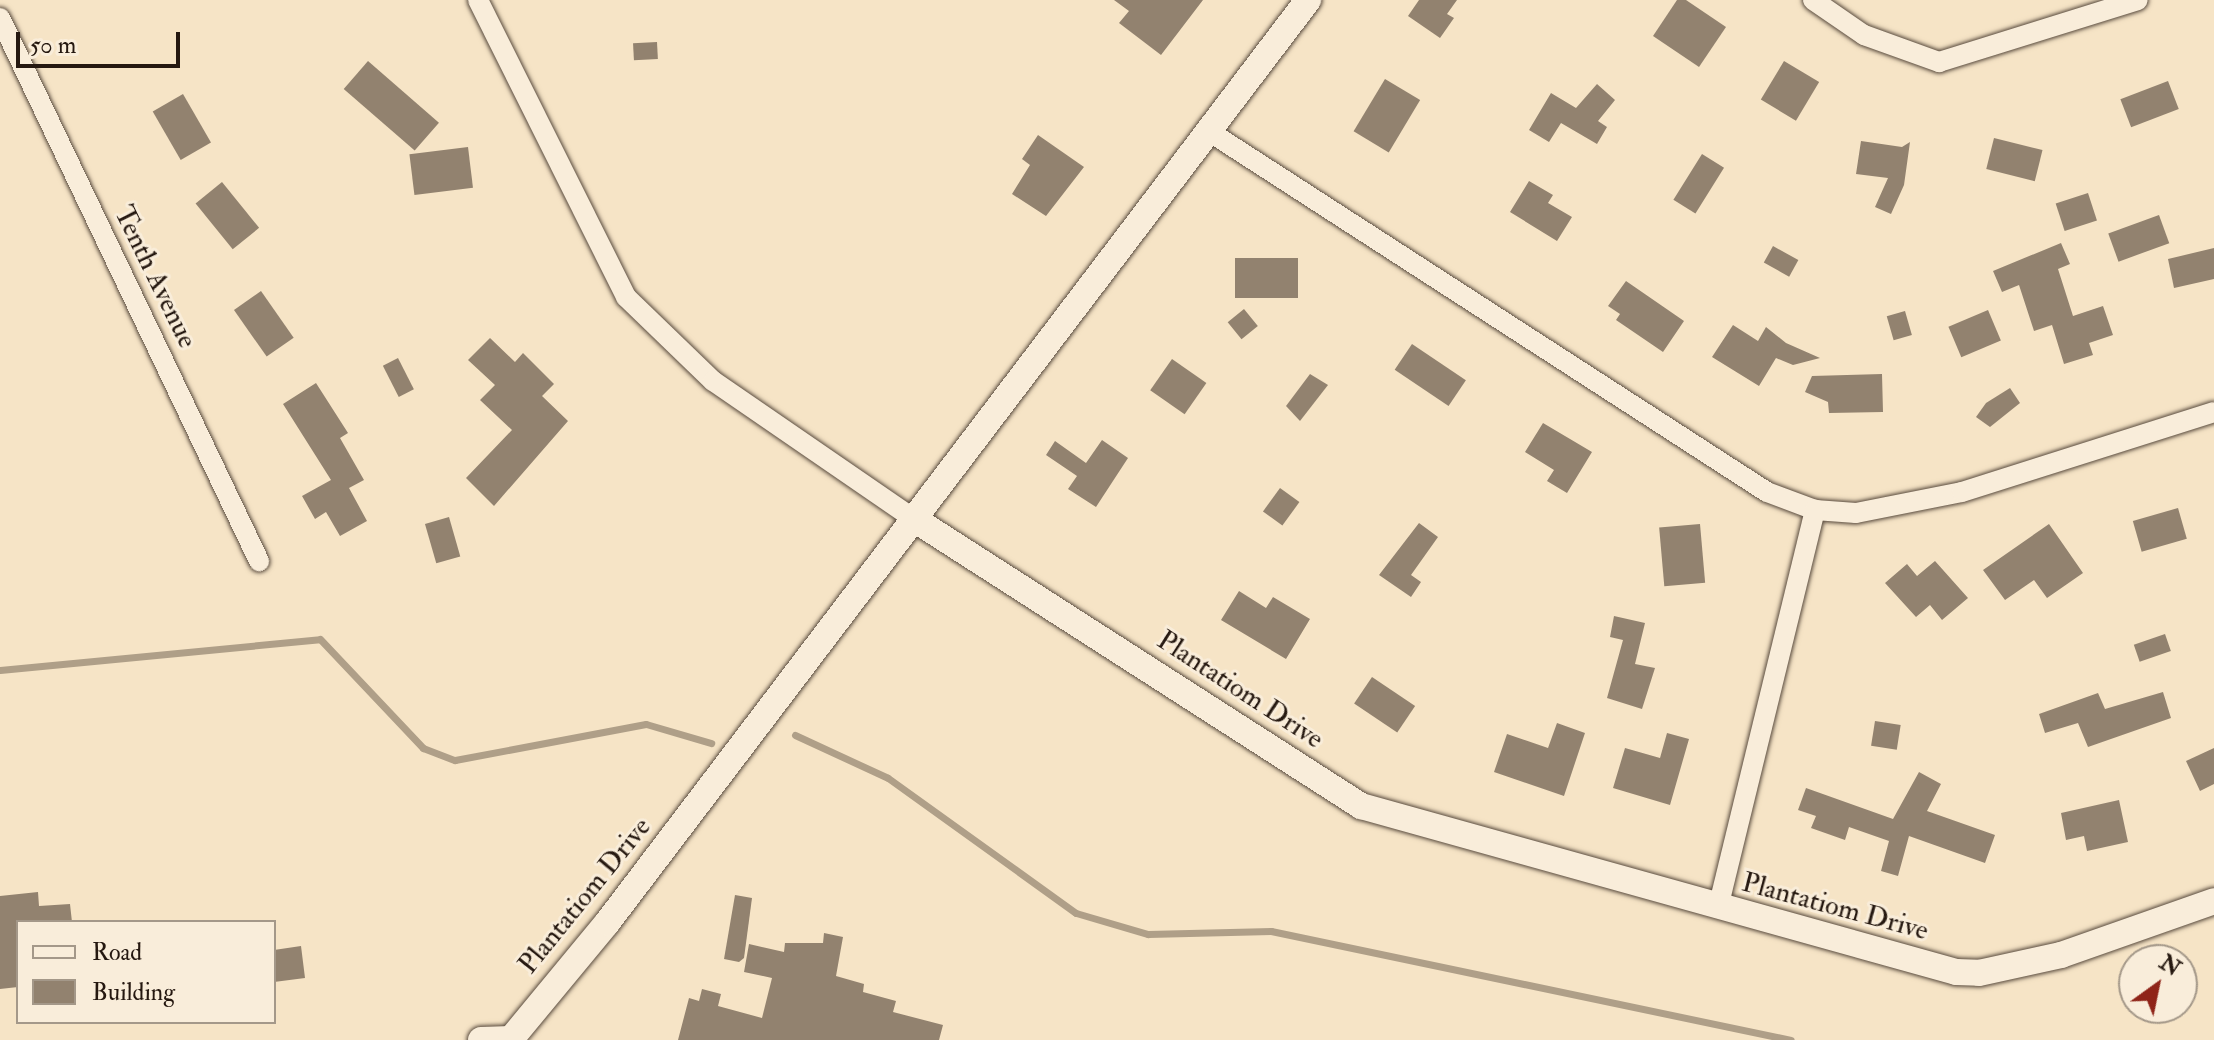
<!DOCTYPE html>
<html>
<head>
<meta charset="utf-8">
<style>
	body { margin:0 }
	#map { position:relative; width:2214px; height:1040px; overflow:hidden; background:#f6e4c6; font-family:"IM FELL Double Pica",serif }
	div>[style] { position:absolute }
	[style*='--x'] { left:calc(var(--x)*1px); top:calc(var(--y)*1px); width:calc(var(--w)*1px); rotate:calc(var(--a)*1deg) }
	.stream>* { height:7px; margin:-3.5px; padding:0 3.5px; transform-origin:3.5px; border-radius:3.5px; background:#af9f88 }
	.building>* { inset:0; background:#92826f; transform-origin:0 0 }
	.roads { filter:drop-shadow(0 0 2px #594b3e) drop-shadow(0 0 2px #594b3e) }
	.minor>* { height:20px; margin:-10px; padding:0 10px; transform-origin:10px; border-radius:10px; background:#f9edda }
	.tertiary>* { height:26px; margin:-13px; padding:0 13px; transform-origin:13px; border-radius:13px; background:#f9edda }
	span { translate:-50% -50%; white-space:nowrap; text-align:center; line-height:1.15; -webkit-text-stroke:6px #f9edda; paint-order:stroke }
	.street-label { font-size:28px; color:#251810 }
	.legend { position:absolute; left:16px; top:920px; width:260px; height:104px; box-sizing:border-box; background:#f9edda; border:2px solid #a49889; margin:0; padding:10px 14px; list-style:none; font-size:24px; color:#251810 }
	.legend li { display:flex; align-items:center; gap:16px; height:40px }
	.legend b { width:40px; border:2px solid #a49889 }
	.north { position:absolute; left:2118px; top:944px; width:80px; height:80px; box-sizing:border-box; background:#f9edda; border:2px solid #a49889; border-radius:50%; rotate:33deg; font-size:22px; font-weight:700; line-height:32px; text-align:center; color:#251810 }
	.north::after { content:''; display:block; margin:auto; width:28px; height:36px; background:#8f2418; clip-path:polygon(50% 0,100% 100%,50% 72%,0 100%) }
	.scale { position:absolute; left:16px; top:32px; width:164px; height:36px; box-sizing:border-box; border:4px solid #251810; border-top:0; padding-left:10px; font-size:24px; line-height:28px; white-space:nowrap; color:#251810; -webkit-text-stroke:6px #f9edda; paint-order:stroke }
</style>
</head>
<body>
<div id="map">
	<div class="stream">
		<div style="--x:0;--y:670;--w:321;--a:-5.5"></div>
		<div style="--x:320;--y:639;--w:150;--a:46.6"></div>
		<div style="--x:423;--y:748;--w:34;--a:21"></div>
		<div style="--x:455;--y:760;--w:194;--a:-10.7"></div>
		<div style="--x:646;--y:724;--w:68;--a:16.3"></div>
		<div style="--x:795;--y:735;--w:102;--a:24.8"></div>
		<div style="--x:888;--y:778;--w:231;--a:35.7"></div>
		<div style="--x:1076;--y:913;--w:75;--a:16.3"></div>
		<div style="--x:1148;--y:934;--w:123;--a:-1.4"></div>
		<div style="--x:1271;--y:931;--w:531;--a:11.84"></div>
	</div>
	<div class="building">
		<div style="clip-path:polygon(1114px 0,1203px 0,1161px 55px,1119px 23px,1129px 11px)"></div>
		<div style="clip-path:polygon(1419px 0,1457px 0,1447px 14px,1454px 18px,1440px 38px,1408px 16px)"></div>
		<div style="clip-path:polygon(1677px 0,1686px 0,1726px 27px,1699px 67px,1653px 36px)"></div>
		<div style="left:657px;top:42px;width:17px;height:24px;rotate:87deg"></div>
		<div style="left:368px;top:61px;width:94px;height:37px;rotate:41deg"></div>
		<div style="left:1784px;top:61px;width:41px;height:45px;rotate:31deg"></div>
		<div style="left:1385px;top:79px;width:41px;height:61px;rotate:31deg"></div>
		<div style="left:2168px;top:81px;width:30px;height:51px;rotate:69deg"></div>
		<div style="clip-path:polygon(1597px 84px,1615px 100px,1598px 121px,1607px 127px,1597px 144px,1561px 123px,1549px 142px,1529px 130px,1551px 93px,1576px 108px)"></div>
		<div style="left:183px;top:94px;width:56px;height:35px;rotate:60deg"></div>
		<div style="clip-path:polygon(1038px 135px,1084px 167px,1046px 216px,1012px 194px,1030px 165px,1022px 159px)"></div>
		<div style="left:1994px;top:138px;width:50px;height:32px;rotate:14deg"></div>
		<div style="clip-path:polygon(1861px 141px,1902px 147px,1910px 142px,1904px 185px,1891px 214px,1875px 207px,1888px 178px,1856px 174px)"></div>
		<div style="left:468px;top:147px;width:41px;height:59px;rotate:83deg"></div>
		<div style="left:1702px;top:154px;width:26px;height:54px;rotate:32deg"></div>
		<div style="clip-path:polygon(1529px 181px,1553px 195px,1548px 203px,1572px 217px,1557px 241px,1510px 212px)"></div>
		<div style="left:222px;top:182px;width:59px;height:34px;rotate:51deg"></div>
		<div style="left:2088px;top:193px;width:29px;height:34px;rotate:72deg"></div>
		<div style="left:2159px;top:215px;width:30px;height:54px;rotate:70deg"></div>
		<div style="clip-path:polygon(2061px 243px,2070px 264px,2058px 269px,2073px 316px,2103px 306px,2113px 335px,2089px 343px,2093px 355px,2064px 364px,2052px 325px,2034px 331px,2019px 285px,2002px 292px,1993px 271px)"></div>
		<div style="left:1773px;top:246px;width:29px;height:19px;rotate:29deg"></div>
		<div style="clip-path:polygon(2214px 248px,2214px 279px,2174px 288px,2168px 259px)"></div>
		<div style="left:1298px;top:258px;width:40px;height:63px;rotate:90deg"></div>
		<div style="clip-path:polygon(1626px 281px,1684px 321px,1663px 352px,1616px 320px,1620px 314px,1608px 306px)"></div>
		<div style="left:261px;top:291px;width:57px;height:33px;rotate:55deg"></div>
		<div style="left:1244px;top:309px;width:22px;height:21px;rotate:51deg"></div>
		<div style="left:1988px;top:310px;width:33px;height:43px;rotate:67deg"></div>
		<div style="left:1905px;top:311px;width:25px;height:19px;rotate:74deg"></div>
		<div style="clip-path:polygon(1733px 325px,1758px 341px,1766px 327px,1786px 343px,1820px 358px,1793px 365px,1776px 358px,1759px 386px,1712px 357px)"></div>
		<div style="clip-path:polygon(490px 338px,515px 362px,523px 353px,554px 384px,542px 396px,568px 421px,494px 506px,466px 478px,512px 430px,480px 400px,495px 385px,468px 360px)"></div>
		<div style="left:1412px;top:344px;width:65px;height:31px;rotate:34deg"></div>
		<div style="left:398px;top:358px;width:35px;height:17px;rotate:63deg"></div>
		<div style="left:1172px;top:359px;width:42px;height:38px;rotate:35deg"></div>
		<div style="clip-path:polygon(1310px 374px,1328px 385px,1300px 421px,1286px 406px)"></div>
		<div style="clip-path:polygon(1882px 374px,1883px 412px,1829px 413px,1828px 402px,1805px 392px,1812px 376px)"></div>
		<div style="clip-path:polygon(316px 383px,348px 433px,340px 438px,364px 480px,349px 488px,367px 521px,340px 536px,326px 512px,315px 519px,302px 496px,331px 480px,283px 404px)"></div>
		<div style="clip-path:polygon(2010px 388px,2020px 403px,1990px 427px,1976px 417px,1986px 403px)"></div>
		<div style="clip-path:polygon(1543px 423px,1592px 452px,1567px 493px,1547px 481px,1554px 470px,1525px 452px)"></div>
		<div style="clip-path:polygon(1102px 440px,1128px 458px,1096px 507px,1068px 489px,1077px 476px,1046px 455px,1055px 441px,1086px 463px)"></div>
		<div style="left:1280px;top:488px;width:24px;height:29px;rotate:36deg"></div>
		<div style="left:2178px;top:508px;width:32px;height:47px;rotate:74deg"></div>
		<div style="left:449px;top:517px;width:41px;height:25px;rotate:74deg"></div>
		<div style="clip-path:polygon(1419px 523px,1438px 537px,1411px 575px,1421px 582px,1411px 597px,1379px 575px)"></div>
		<div style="left:1700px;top:524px;width:59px;height:41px;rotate:85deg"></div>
		<div style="clip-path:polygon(2049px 524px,2083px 573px,2047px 598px,2034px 580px,2005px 600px,1983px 570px)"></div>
		<div style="clip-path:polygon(1935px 561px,1968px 598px,1942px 620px,1930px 605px,1916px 617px,1885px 583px,1907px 564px,1917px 576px)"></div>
		<div style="clip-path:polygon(1239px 591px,1266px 608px,1273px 597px,1310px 619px,1286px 659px,1221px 620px)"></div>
		<div style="clip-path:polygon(1614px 616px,1645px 623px,1635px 664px,1655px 668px,1642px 709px,1607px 698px,1623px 640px,1610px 637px)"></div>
		<div style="left:2165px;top:634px;width:18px;height:33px;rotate:71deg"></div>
		<div style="left:1372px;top:677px;width:52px;height:32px;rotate:34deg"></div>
		<div style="clip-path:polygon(2163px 692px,2171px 718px,2088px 747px,2078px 723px,2045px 733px,2039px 714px,2098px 693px,2105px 709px)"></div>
		<div style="left:1875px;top:721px;width:26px;height:25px;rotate:9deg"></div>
		<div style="clip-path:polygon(1557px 723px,1585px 733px,1564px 796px,1494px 772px,1507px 734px,1548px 748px)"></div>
		<div style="clip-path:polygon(1667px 733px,1689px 739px,1670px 805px,1613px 788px,1625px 748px,1660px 758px)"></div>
		<div style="clip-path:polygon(2214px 748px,2214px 784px,2200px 791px,2186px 761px)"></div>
		<div style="clip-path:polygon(1919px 772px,1941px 784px,1927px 811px,1995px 835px,1985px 863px,1909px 836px,1898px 876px,1881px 871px,1889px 841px,1849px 827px,1845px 840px,1811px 828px,1816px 816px,1798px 810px,1806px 788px,1893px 819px)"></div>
		<div style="clip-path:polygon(2119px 800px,2128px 842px,2087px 851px,2084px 836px,2066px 840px,2061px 813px)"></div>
		<div style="clip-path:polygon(38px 892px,39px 906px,70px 904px,72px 922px,18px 922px,18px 987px,0 989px,0 896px)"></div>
		<div style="clip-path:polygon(735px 895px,752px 898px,744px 958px,739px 962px,724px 959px)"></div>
		<div style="clip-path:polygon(824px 933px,843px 937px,836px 976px,864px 984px,863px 992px,896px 1001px,893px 1012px,943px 1025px,939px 1040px,678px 1040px,689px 998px,699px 1001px,702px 989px,721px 994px,718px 1006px,762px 1018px,772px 978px,744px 972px,749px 944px,784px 952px,785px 943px,823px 943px)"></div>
		<div style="clip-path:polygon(301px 946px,305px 978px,274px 982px,274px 950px)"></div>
	</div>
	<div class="roads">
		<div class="minor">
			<div style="--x:478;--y:0;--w:332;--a:63.5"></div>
			<div style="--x:626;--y:297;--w:121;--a:44"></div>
			<div style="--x:713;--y:381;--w:247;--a:34.5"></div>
			<div style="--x:1813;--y:0;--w:62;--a:34.5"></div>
			<div style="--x:1864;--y:35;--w:80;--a:19.8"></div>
			<div style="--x:1939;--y:62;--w:208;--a:-17.3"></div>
			<div style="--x:0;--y:18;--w:602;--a:64.5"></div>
			<div style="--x:1210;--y:132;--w:663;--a:32.88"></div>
			<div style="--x:1767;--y:492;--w:51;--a:20.6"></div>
			<div style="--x:1815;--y:510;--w:41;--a:4.2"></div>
			<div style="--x:1856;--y:513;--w:108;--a:-11.2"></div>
			<div style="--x:1962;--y:492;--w:264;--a:-17.6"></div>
			<div style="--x:1718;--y:908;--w:410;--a:-76.3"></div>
		</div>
		<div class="tertiary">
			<div style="--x:917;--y:521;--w:528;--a:32.7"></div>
			<div style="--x:1361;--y:806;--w:618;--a:15.59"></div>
			<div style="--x:1956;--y:972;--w:23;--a:2"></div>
			<div style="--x:1979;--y:973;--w:84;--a:-12.4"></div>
			<div style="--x:2061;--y:955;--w:162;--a:-19.4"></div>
			<div style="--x:481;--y:1040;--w:30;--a:-2"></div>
			<div style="--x:511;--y:1039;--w:151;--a:-50.4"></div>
			<div style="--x:607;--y:923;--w:1159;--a:-52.78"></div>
		</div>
	</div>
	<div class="street-label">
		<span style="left:155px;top:277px;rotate:64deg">Tenth Avenue</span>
		<span style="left:1240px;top:690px;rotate:33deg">Plantatiom Drive</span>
		<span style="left:585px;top:896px;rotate:-51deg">Plantatiom Drive</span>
		<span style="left:1835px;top:907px;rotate:15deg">Plantatiom Drive</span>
	</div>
	<ul class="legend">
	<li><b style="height:10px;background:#f9edda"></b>Road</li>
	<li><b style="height:22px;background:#92826f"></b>Building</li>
	</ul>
	<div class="north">N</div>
	<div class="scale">50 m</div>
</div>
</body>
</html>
